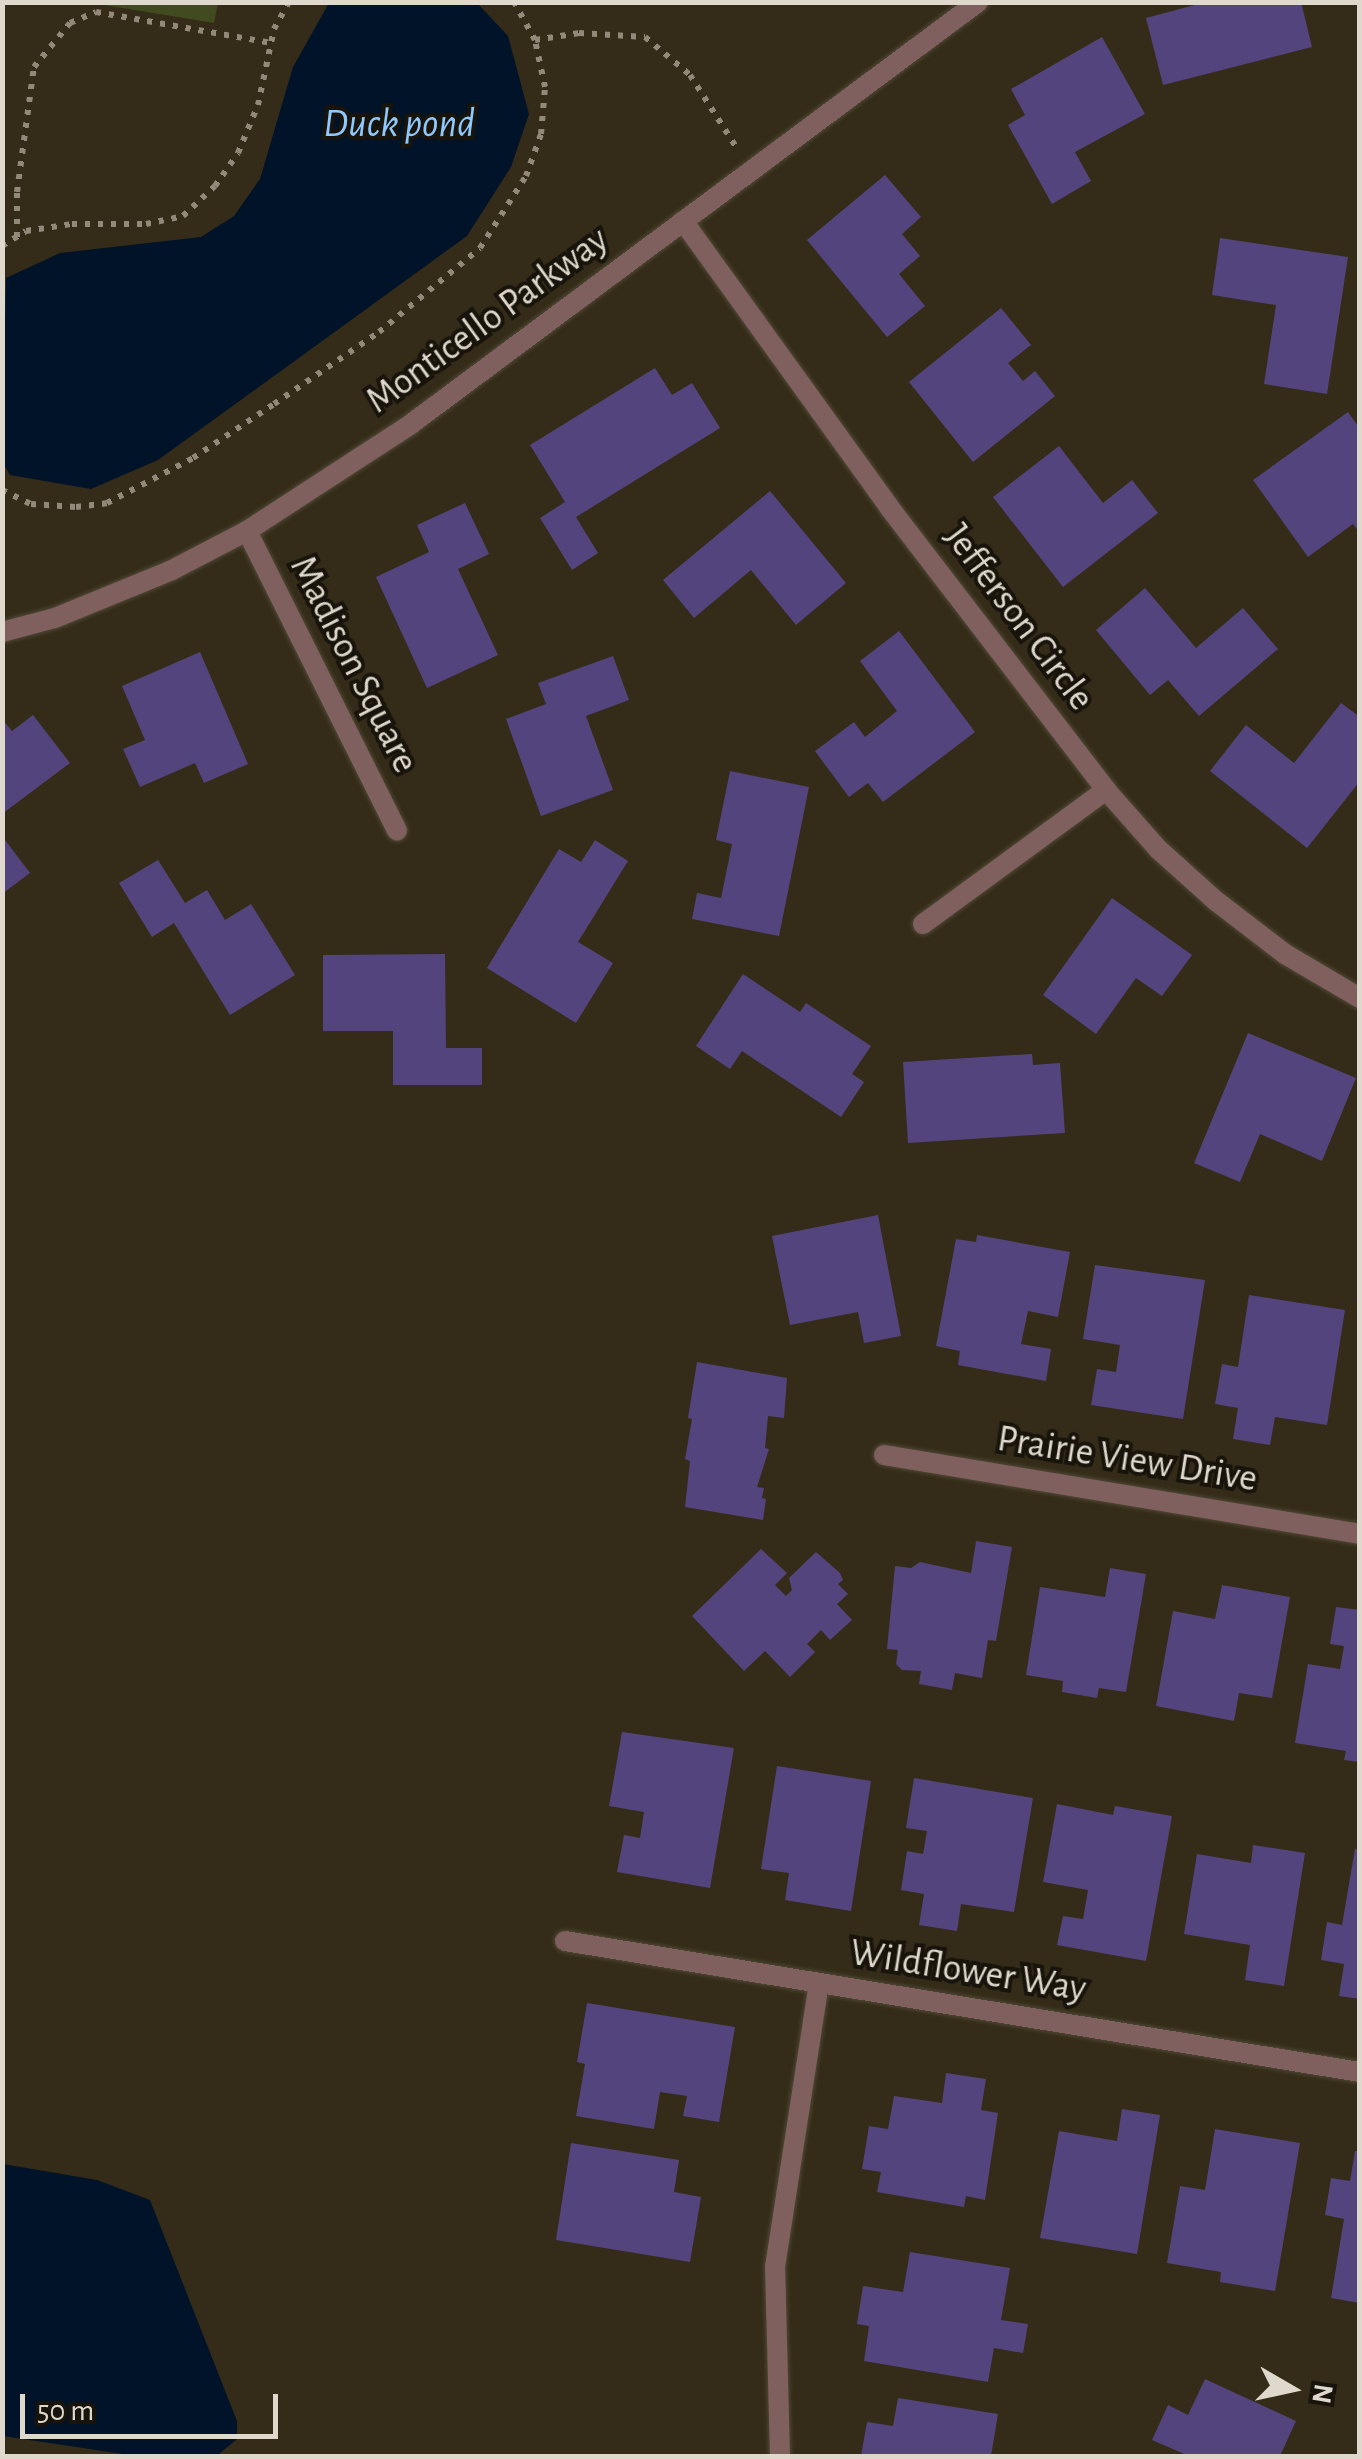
<!DOCTYPE html>
<html>
<head>
<meta charset="utf-8">
<style>
	body { margin:0 }
	#map { position:relative; width:1362px; height:2459px; overflow:hidden; background:#342c18; font-family:"Alegreya Sans",sans-serif }
	div>[style] { position:absolute }
	[style*='--x'] { left:calc(var(--x)*1px); top:calc(var(--y)*1px); width:calc(var(--w)*1px); rotate:calc(var(--a)*1deg) }
	.green>* { inset:0; background:#424b20 }
	.water>* { inset:0; background:#001329 }
	.building>* { inset:0; background:#54447d }
	.path>* { height:6px; margin-top:-3px; transform-origin:0; background:repeating-linear-gradient(90deg,#918a7a 0 5px,transparent 0 13px) }
	.roads { filter:drop-shadow(0 0 2px #4f4835) drop-shadow(0 0 2px #4f4835) }
	.street>* { height:20px; margin:-10px; padding:0 10px; transform-origin:10px; border-radius:10px; background:#80605e }
	span { translate:-50% -50%; white-space:nowrap; text-align:center; line-height:1.15; -webkit-text-stroke:8px #18140c; paint-order:stroke }
	.street-label { font-size:38px; color:#dfd9cd }
	.water-label { font-size:40px; color:#8dc8fe; font-style:italic }
	.frame { position:absolute; inset:0; border:5px solid #dfd9cd; pointer-events:none }
	.north { position:absolute; left:1242px; top:2339px; width:100px; height:100px; -webkit-text-stroke:8px #18140c; paint-order:stroke; rotate:99deg; font-size:28px; font-weight:700; line-height:40px; text-align:center; color:#dfd9cd }
	.north::after { content:''; display:block; margin:auto; width:35px; height:45px; background:#dfd9cd; clip-path:polygon(50% 0,100% 100%,50% 72%,0 100%) }
	.scale { position:absolute; left:20px; top:2394px; width:258px; height:45px; box-sizing:border-box; border:5px solid #dfd9cd; border-top:0; padding-left:12px; font-size:30px; line-height:35px; white-space:nowrap; color:#dfd9cd; -webkit-text-stroke:8px #18140c; paint-order:stroke }
</style>
</head>
<body>
<div id="map">
	<div class="green">
		<div style="clip-path:polygon(92px 3px,218px 2px,218px 3px,214px 23px)"></div>
	</div>
	<div class="water">
		<div style="clip-path:polygon(329px 3px,477px 3px,508px 36px,529px 114px,511px 167px,467px 236px,158px 460px,91px 489px,10px 475px,2px 461px,6px 278px,60px 253px,201px 237px,234px 216px,260px 179px,293px 67px)"></div>
		<div style="clip-path:polygon(3px 2164px,97px 2180px,150px 2200px,237px 2421px,237px 2439px,219px 2454px,136px 2456px,3px 2436px)"></div>
	</div>
	<div class="building">
		<div style="clip-path:polygon(1206px 2px,1301px 2px,1312px 47px,1163px 85px,1146px 18px)"></div>
		<div style="clip-path:polygon(1102px 37px,1145px 114px,1075px 152px,1091px 181px,1052px 204px,1008px 125px,1025px 115px,1011px 89px)"></div>
		<div style="clip-path:polygon(885px 175px,921px 217px,902px 234px,920px 256px,899px 274px,925px 306px,887px 337px,807px 240px)"></div>
		<div style="clip-path:polygon(1220px 238px,1348px 257px,1327px 394px,1264px 384px,1276px 305px,1212px 295px)"></div>
		<div style="clip-path:polygon(1001px 308px,1031px 345px,1008px 363px,1023px 381px,1035px 371px,1055px 396px,973px 462px,909px 382px)"></div>
		<div style="clip-path:polygon(655px 368px,672px 395px,692px 383px,720px 428px,576px 517px,598px 553px,572px 570px,540px 518px,565px 502px,530px 445px)"></div>
		<div style="clip-path:polygon(1348px 412px,1360px 429px,1360px 533px,1353px 524px,1308px 557px,1253px 480px)"></div>
		<div style="clip-path:polygon(1059px 446px,1103px 503px,1132px 480px,1158px 513px,1063px 587px,993px 497px)"></div>
		<div style="clip-path:polygon(770px 491px,846px 583px,796px 625px,751px 570px,694px 618px,663px 580px)"></div>
		<div style="clip-path:polygon(465px 503px,489px 554px,458px 569px,498px 655px,427px 688px,376px 577px,429px 552px,417px 525px)"></div>
		<div style="clip-path:polygon(1145px 588px,1196px 648px,1243px 608px,1278px 649px,1199px 716px,1168px 680px,1150px 695px,1096px 630px)"></div>
		<div style="clip-path:polygon(899px 631px,975px 732px,883px 802px,868px 783px,849px 797px,815px 751px,854px 722px,865px 737px,897px 711px,860px 661px)"></div>
		<div style="clip-path:polygon(200px 652px,248px 764px,204px 783px,195px 763px,140px 787px,123px 749px,145px 740px,122px 686px)"></div>
		<div style="clip-path:polygon(613px 656px,629px 700px,586px 716px,613px 790px,541px 816px,506px 719px,546px 704px,538px 683px)"></div>
		<div style="clip-path:polygon(1341px 703px,1360px 717px,1360px 781px,1307px 848px,1210px 771px,1246px 725px,1294px 763px)"></div>
		<div style="clip-path:polygon(33px 715px,70px 763px,2px 814px,2px 719px,12px 731px)"></div>
		<div style="clip-path:polygon(730px 771px,809px 787px,779px 936px,692px 919px,697px 893px,721px 898px,732px 844px,716px 840px)"></div>
		<div style="clip-path:polygon(2px 836px,30px 873px,2px 894px)"></div>
		<div style="clip-path:polygon(595px 840px,628px 861px,578px 942px,613px 963px,576px 1023px,487px 968px,559px 849px,581px 862px)"></div>
		<div style="clip-path:polygon(158px 860px,185px 903px,207px 890px,225px 920px,251px 904px,295px 975px,230px 1015px,174px 923px,152px 937px,119px 883px)"></div>
		<div style="clip-path:polygon(1112px 898px,1192px 955px,1162px 996px,1136px 978px,1096px 1034px,1043px 995px)"></div>
		<div style="clip-path:polygon(445px 954px,446px 1048px,482px 1048px,482px 1085px,393px 1085px,393px 1031px,323px 1031px,323px 955px)"></div>
		<div style="clip-path:polygon(743px 974px,800px 1012px,806px 1003px,871px 1046px,852px 1074px,864px 1082px,841px 1117px,742px 1051px,730px 1069px,696px 1046px)"></div>
		<div style="clip-path:polygon(1248px 1033px,1356px 1078px,1322px 1161px,1260px 1134px,1240px 1182px,1194px 1163px)"></div>
		<div style="clip-path:polygon(1032px 1054px,1033px 1065px,1060px 1063px,1065px 1133px,908px 1143px,903px 1062px)"></div>
		<div style="clip-path:polygon(878px 1215px,901px 1336px,864px 1343px,858px 1312px,790px 1325px,772px 1236px)"></div>
		<div style="clip-path:polygon(977px 1235px,1070px 1252px,1058px 1317px,1028px 1311px,1021px 1344px,1051px 1349px,1046px 1381px,958px 1365px,960px 1351px,936px 1346px,956px 1239px,976px 1242px)"></div>
		<div style="clip-path:polygon(1095px 1265px,1205px 1280px,1183px 1419px,1091px 1405px,1097px 1369px,1116px 1372px,1120px 1345px,1083px 1339px)"></div>
		<div style="clip-path:polygon(1249px 1295px,1345px 1310px,1327px 1425px,1275px 1417px,1270px 1445px,1233px 1439px,1238px 1408px,1215px 1404px,1222px 1364px,1238px 1367px)"></div>
		<div style="clip-path:polygon(697px 1362px,787px 1378px,784px 1418px,768px 1416px,765px 1448px,769px 1449px,757px 1487px,764px 1488px,762px 1498px,766px 1499px,763px 1520px,685px 1507px,690px 1461px,685px 1459px,692px 1419px,688px 1418px)"></div>
		<div style="clip-path:polygon(976px 1541px,1012px 1547px,996px 1641px,988px 1640px,982px 1678px,955px 1673px,952px 1690px,919px 1684px,921px 1671px,902px 1670px,896px 1664px,898px 1650px,887px 1649px,895px 1566px,911px 1568px,920px 1562px,971px 1573px)"></div>
		<div style="clip-path:polygon(761px 1549px,787px 1573px,775px 1585px,786px 1596px,792px 1590px,789px 1578px,816px 1552px,840px 1573px,843px 1580px,838px 1584px,848px 1594px,837px 1604px,852px 1620px,830px 1640px,821px 1630px,807px 1644px,815px 1652px,790px 1677px,765px 1651px,744px 1671px,692px 1616px)"></div>
		<div style="clip-path:polygon(1110px 1568px,1146px 1574px,1126px 1692px,1099px 1688px,1097px 1698px,1062px 1692px,1063px 1681px,1026px 1675px,1040px 1587px,1105px 1597px)"></div>
		<div style="clip-path:polygon(1222px 1585px,1290px 1597px,1272px 1698px,1239px 1693px,1234px 1721px,1156px 1706px,1173px 1611px,1215px 1619px)"></div>
		<div style="clip-path:polygon(1336px 1607px,1360px 1610px,1360px 1762px,1344px 1760px,1346px 1751px,1295px 1743px,1308px 1664px,1340px 1669px,1344px 1646px,1330px 1644px)"></div>
		<div style="clip-path:polygon(622px 1732px,734px 1748px,710px 1888px,617px 1872px,624px 1835px,640px 1838px,644px 1812px,609px 1806px)"></div>
		<div style="clip-path:polygon(777px 1766px,871px 1781px,851px 1911px,785px 1900px,789px 1873px,761px 1869px)"></div>
		<div style="clip-path:polygon(914px 1778px,1033px 1798px,1014px 1912px,961px 1904px,957px 1931px,919px 1925px,924px 1894px,901px 1890px,907px 1851px,923px 1854px,927px 1831px,906px 1828px)"></div>
		<div style="clip-path:polygon(1057px 1804px,1113px 1815px,1115px 1806px,1172px 1816px,1146px 1961px,1057px 1945px,1063px 1916px,1083px 1919px,1088px 1890px,1043px 1882px)"></div>
		<div style="clip-path:polygon(1253px 1845px,1305px 1853px,1284px 1986px,1245px 1980px,1250px 1945px,1184px 1934px,1197px 1854px,1251px 1863px)"></div>
		<div style="clip-path:polygon(1355px 1849px,1360px 1850px,1360px 1999px,1339px 1996px,1344px 1964px,1321px 1960px,1327px 1922px,1342px 1925px)"></div>
		<div style="clip-path:polygon(587px 2003px,735px 2027px,719px 2122px,683px 2116px,687px 2096px,660px 2092px,654px 2129px,576px 2116px,585px 2064px,577px 2062px)"></div>
		<div style="clip-path:polygon(946px 2073px,986px 2079px,981px 2110px,998px 2113px,985px 2200px,966px 2196px,964px 2207px,877px 2192px,881px 2172px,862px 2169px,869px 2126px,888px 2129px,894px 2096px,942px 2103px)"></div>
		<div style="clip-path:polygon(1122px 2109px,1160px 2115px,1137px 2254px,1040px 2238px,1059px 2131px,1117px 2141px)"></div>
		<div style="clip-path:polygon(1215px 2129px,1300px 2143px,1275px 2291px,1220px 2282px,1221px 2272px,1167px 2263px,1180px 2186px,1205px 2190px)"></div>
		<div style="clip-path:polygon(571px 2143px,679px 2160px,674px 2192px,701px 2197px,690px 2262px,556px 2240px)"></div>
		<div style="clip-path:polygon(1355px 2151px,1360px 2151px,1360px 2303px,1331px 2298px,1344px 2219px,1325px 2215px,1331px 2178px,1350px 2181px)"></div>
		<div style="clip-path:polygon(910px 2252px,1010px 2268px,1001px 2320px,1028px 2324px,1023px 2353px,994px 2348px,988px 2382px,864px 2361px,869px 2326px,857px 2324px,863px 2286px,903px 2292px)"></div>
		<div style="clip-path:polygon(1205px 2379px,1296px 2421px,1280px 2456px,1189px 2456px,1152px 2440px,1168px 2405px,1188px 2415px)"></div>
		<div style="clip-path:polygon(898px 2398px,998px 2414px,991px 2456px,861px 2456px,867px 2422px,893px 2426px)"></div>
	</div>
	<div class="path">
		<div style="--x:535;--y:40;--w:45;--a:-9"></div>
		<div style="--x:579;--y:33;--w:66;--a:3.5"></div>
		<div style="--x:645;--y:37;--w:59;--a:40.2"></div>
		<div style="--x:690;--y:75;--w:89;--a:57.4"></div>
		<div style="--x:17;--y:237;--w:45;--a:-90"></div>
		<div style="--x:17;--y:192;--w:126;--a:-82.3"></div>
		<div style="--x:34;--y:67;--w:57;--a:-50.7"></div>
		<div style="--x:70;--y:23;--w:28;--a:-23"></div>
		<div style="--x:96;--y:12;--w:179;--a:10"></div>
		<div style="--x:2;--y:246;--w:28;--a:-32"></div>
		<div style="--x:26;--y:231;--w:47;--a:-8.7"></div>
		<div style="--x:72;--y:224;--w:74;--a:0"></div>
		<div style="--x:146;--y:224;--w:38;--a:-12"></div>
		<div style="--x:183;--y:216;--w:44;--a:-43.2"></div>
		<div style="--x:215;--y:186;--w:40;--a:-55.1"></div>
		<div style="--x:238;--y:153;--w:52;--a:-67.4"></div>
		<div style="--x:258;--y:105;--w:78;--a:-78.1"></div>
		<div style="--x:274;--y:29;--w:31;--a:-61"></div>
		<div style="--x:2;--y:490;--w:32;--a:26"></div>
		<div style="--x:31;--y:504;--w:45;--a:3.8"></div>
		<div style="--x:76;--y:507;--w:31;--a:-7"></div>
		<div style="--x:107;--y:503;--w:97;--a:-27.6"></div>
		<div style="--x:193;--y:458;--w:97;--a:-33.7"></div>
		<div style="--x:274;--y:404;--w:127;--a:-34.4"></div>
		<div style="--x:379;--y:332;--w:131;--a:-39.7"></div>
		<div style="--x:480;--y:248;--w:85;--a:-57.4"></div>
		<div style="--x:526;--y:176;--w:45;--a:-70.3"></div>
		<div style="--x:541;--y:134;--w:47;--a:-85.1"></div>
		<div style="--x:545;--y:87;--w:48;--a:-102"></div>
		<div style="--x:535;--y:40;--w:43;--a:-118.9"></div>
	</div>
	<div class="roads">
		<div class="street">
			<div style="--x:683;--y:221;--w:352;--a:54.2"></div>
			<div style="--x:889;--y:507;--w:357;--a:52.5"></div>
			<div style="--x:1106;--y:790;--w:79;--a:48.6"></div>
			<div style="--x:1158;--y:849;--w:78;--a:41.9"></div>
			<div style="--x:1216;--y:901;--w:87;--a:37.5"></div>
			<div style="--x:1285;--y:954;--w:87;--a:30.4"></div>
			<div style="--x:247;--y:531;--w:335;--a:63.4"></div>
			<div style="--x:2;--y:632;--w:55;--a:-14.8"></div>
			<div style="--x:55;--y:618;--w:126;--a:-22.3"></div>
			<div style="--x:172;--y:570;--w:85;--a:-27.5"></div>
			<div style="--x:247;--y:531;--w:196;--a:-33.1"></div>
			<div style="--x:411;--y:424;--w:707;--a:-36.66"></div>
			<div style="--x:923;--y:924;--w:227;--a:-36.2"></div>
			<div style="--x:884;--y:1455;--w:483;--a:9.4"></div>
			<div style="--x:565;--y:1941;--w:806;--a:9.36"></div>
			<div style="--x:780;--y:2456;--w:189;--a:-91.5"></div>
			<div style="--x:775;--y:2267;--w:287;--a:-81.2"></div>
		</div>
	</div>
	<div class="street-label">
		<span style="left:488px;top:321px;rotate:-36deg">Monticello Parkway</span>
		<span style="left:1018px;top:618px;rotate:53deg">Jefferson Circle</span>
		<span style="left:353px;top:665px;rotate:63deg">Madison Square</span>
		<span style="left:1127px;top:1460px;rotate:9deg">Prairie View Drive</span>
		<span style="left:968px;top:1972px;rotate:9deg">Wildflower Way</span>
	</div>
	<div class="water-label">
		<span style="left:399px;top:124px">Duck pond</span>
	</div>
	<div class="frame"></div>
	<div class="north">N</div>
	<div class="scale">50 m</div>
</div>
</body>
</html>
